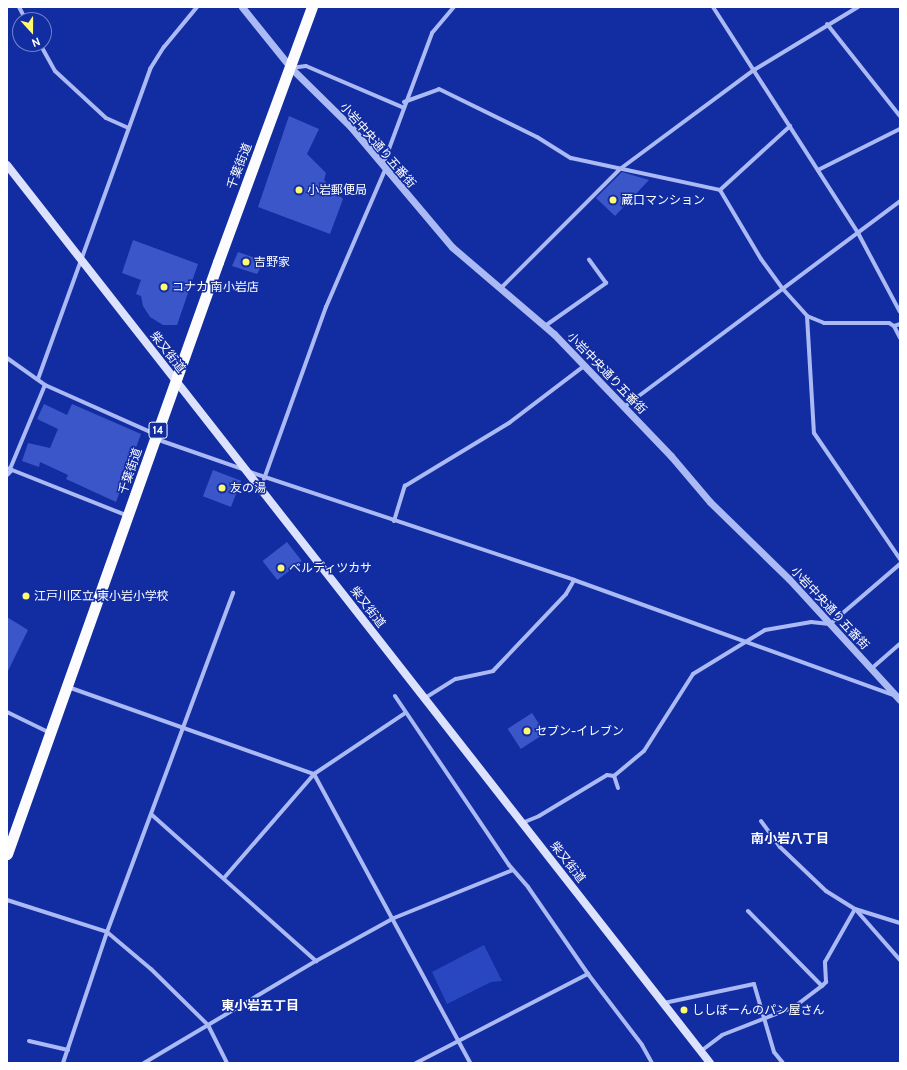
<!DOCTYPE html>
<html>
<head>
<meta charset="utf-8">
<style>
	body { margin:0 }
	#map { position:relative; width:907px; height:1070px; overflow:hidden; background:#122da1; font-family:Cabin,"Noto Sans JP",sans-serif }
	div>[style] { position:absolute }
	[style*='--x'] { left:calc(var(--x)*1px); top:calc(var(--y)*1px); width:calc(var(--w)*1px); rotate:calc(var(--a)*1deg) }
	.green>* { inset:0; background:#2947c1 }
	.building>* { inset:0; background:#3b56c8; transform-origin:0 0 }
	.minor>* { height:4px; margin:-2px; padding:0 2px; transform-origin:2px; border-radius:2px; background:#abbaf5 }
	.tertiary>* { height:7px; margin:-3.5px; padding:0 3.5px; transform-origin:3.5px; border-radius:3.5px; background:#abbaf5 }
	.secondary>* { height:8px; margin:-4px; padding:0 4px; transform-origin:4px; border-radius:4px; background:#dce2fd }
	.trunk>* { height:11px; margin:-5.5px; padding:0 5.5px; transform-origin:5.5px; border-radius:5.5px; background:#fcfcff }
	.dots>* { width:11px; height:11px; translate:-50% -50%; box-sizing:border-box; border:2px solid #122da1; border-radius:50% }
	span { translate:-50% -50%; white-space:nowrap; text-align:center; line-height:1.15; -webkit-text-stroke:3px #122da1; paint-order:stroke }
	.shield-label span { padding:1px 3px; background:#122da1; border:1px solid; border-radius:3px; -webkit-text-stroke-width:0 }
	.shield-label { font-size:11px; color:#fff; font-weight:700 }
	.street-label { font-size:12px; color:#fff }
	.poi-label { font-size:12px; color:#fff }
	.left { translate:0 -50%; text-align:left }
	.neighbourhood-label { font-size:13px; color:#fff; font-weight:700 }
	.frame { position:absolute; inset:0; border:8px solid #fff; pointer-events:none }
	.north { position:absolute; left:12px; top:12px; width:40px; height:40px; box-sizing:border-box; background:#122da1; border:1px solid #7181c7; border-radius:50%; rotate:159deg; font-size:11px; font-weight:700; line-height:16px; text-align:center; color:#fff }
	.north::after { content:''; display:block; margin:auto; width:14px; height:18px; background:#fff96f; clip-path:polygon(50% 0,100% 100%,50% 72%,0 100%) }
</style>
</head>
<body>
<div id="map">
	<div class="green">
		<div style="clip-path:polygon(484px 945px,502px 981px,491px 982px,447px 1004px,432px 972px)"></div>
	</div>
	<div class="building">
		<div style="clip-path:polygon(289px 116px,319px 129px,307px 154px,326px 173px,324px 180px,343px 199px,330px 234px,258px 207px)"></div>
		<div style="clip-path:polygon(622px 172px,649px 180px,615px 216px,596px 198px)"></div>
		<div style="clip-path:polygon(133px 240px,198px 264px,177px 325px,163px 325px,150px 317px,143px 306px,141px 296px,136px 294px,141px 280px,122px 273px)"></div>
		<div style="clip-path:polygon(238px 252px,264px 261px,257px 274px,232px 266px)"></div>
		<div style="clip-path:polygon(44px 404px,67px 415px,72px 404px,141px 434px,116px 502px,66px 479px,68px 475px,40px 462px,39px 467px,22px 461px,28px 443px,50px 448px,58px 429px,37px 419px)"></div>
		<div style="left:213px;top:470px;width:30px;height:28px;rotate:21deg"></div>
		<div style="left:287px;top:542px;width:24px;height:31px;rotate:52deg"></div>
		<div style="clip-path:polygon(7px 617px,28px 630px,7px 673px)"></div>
		<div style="left:532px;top:713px;width:24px;height:29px;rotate:57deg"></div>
	</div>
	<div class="minor">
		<div style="--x:19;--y:7;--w:15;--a:62"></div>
		<div style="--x:713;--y:7;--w:269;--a:57.3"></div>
		<div style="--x:858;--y:233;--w:89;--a:62"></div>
		<div style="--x:827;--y:24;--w:117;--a:51.6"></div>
		<div style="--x:40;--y:44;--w:31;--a:61"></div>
		<div style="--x:55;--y:71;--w:69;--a:42.7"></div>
		<div style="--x:106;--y:118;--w:24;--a:24"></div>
		<div style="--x:291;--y:68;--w:15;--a:-8"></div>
		<div style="--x:306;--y:66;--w:104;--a:23.1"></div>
		<div style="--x:404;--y:102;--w:37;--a:-20"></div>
		<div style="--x:439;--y:89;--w:109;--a:26.1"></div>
		<div style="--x:537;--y:137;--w:40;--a:32"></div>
		<div style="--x:571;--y:158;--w:152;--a:12.1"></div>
		<div style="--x:720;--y:190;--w:80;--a:59.3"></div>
		<div style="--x:761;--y:259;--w:37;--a:54"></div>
		<div style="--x:783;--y:289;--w:36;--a:48"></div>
		<div style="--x:807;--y:316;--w:18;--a:22"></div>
		<div style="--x:824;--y:323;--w:65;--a:0"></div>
		<div style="--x:889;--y:323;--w:6;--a:31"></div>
		<div style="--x:894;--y:326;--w:6;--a:-18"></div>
		<div style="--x:383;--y:165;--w:141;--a:-69.6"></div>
		<div style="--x:432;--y:33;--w:34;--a:-50"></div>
		<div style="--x:818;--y:170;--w:92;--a:-26.6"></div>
		<div style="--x:720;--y:190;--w:95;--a:-42.4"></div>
		<div style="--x:502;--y:287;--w:167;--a:-45"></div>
		<div style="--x:620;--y:169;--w:167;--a:-36.5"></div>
		<div style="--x:754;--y:70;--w:122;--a:-31.2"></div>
		<div style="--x:807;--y:316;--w:117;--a:86.6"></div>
		<div style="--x:814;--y:433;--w:153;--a:55.7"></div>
		<div style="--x:545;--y:326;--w:75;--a:-35.2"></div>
		<div style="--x:606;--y:283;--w:29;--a:-126"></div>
		<div style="--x:894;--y:326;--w:13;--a:63"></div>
		<div style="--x:7;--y:358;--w:47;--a:35.4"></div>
		<div style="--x:45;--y:385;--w:120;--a:24"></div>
		<div style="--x:38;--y:379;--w:330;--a:-70.1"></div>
		<div style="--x:150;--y:69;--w:26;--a:-58"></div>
		<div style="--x:164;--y:47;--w:52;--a:-50.5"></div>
		<div style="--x:624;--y:407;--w:344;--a:-36.7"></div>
		<div style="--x:156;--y:439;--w:91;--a:19.2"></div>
		<div style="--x:7;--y:468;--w:128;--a:21.6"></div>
		<div style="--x:10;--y:469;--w:91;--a:-67.4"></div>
		<div style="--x:250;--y:472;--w:342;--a:18.4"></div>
		<div style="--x:574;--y:580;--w:339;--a:19.8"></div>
		<div style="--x:7;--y:475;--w:7;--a:-45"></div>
		<div style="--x:264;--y:479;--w:183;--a:-70.2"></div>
		<div style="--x:326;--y:307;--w:149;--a:-66.7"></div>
		<div style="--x:394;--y:521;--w:37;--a:-73"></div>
		<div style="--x:405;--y:486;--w:122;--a:-31.2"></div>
		<div style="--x:509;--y:423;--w:94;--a:-37.2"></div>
		<div style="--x:871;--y:669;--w:38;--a:-41"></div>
		<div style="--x:68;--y:687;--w:261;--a:19.5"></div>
		<div style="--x:314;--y:774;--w:328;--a:61.6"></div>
		<div style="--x:395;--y:696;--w:204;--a:56"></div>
		<div style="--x:509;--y:865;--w:29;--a:49"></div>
		<div style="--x:528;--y:887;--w:106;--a:55.4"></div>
		<div style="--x:588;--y:974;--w:89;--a:52.7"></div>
		<div style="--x:642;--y:1045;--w:21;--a:61"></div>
		<div style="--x:425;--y:698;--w:36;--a:-32"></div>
		<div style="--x:456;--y:679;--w:38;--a:-12"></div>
		<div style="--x:493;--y:671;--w:106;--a:-46.5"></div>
		<div style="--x:566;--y:594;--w:16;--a:-60"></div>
		<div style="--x:7;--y:712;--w:48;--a:26"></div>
		<div style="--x:618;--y:788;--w:13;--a:-108"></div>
		<div style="--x:614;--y:776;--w:39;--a:-40"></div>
		<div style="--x:644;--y:751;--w:91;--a:-57.5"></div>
		<div style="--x:693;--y:674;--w:84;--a:-31.4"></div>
		<div style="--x:765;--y:630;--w:47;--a:-9.9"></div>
		<div style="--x:811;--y:622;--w:19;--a:6"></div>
		<div style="--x:830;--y:624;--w:92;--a:-40.6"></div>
		<div style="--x:152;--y:815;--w:220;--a:41.7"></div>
		<div style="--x:761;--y:821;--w:32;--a:54"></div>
		<div style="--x:780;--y:847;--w:64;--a:43.7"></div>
		<div style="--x:826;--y:891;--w:34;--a:32"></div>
		<div style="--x:855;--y:909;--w:47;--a:17.3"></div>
		<div style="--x:522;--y:823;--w:18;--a:-22"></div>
		<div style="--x:539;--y:816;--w:79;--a:-31.1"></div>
		<div style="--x:607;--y:775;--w:7;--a:8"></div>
		<div style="--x:224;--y:878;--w:138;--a:-49.1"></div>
		<div style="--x:314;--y:774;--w:110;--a:-33.8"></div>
		<div style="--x:7;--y:900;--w:105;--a:17.7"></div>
		<div style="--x:107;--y:932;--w:57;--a:40.1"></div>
		<div style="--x:151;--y:969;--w:80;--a:44.5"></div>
		<div style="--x:208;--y:1025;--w:42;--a:63.4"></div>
		<div style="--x:748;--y:911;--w:105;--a:45.4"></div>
		<div style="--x:857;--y:911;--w:65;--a:48.7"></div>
		<div style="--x:664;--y:1003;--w:92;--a:-11.9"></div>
		<div style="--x:754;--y:984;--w:71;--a:73.6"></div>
		<div style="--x:774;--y:1052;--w:14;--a:51"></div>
		<div style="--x:29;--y:1041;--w:40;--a:13"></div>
		<div style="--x:701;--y:1051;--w:26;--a:-37"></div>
		<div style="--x:722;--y:1035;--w:77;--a:-21.3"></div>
		<div style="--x:794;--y:1007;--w:35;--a:-37"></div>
		<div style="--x:822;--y:986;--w:6;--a:-45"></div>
		<div style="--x:826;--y:982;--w:20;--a:-93"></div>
		<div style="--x:825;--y:962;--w:61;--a:-60.5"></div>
		<div style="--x:63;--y:1063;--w:138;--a:-71.4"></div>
		<div style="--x:107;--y:932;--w:362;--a:-69.6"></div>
		<div style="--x:144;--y:1063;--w:200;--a:-30.7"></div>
		<div style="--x:316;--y:961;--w:89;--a:-28.9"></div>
		<div style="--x:394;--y:918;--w:128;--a:-22"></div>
		<div style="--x:416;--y:1063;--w:194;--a:-27.4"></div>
	</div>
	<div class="tertiary">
		<div style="--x:242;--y:7;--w:78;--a:51.2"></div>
		<div style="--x:291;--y:68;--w:83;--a:44.5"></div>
		<div style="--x:350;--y:126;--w:158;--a:49.9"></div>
		<div style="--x:452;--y:247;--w:134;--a:40.5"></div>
		<div style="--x:554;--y:334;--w:169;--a:46.2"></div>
		<div style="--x:671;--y:456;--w:60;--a:49.7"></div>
		<div style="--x:710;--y:502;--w:110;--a:44.3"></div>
		<div style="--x:789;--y:579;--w:164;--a:47.5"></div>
	</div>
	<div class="secondary">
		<div style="--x:7;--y:165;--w:1140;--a:51.94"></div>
	</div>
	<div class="trunk">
		<div style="--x:7;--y:854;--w:628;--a:-70.38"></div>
		<div style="--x:218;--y:262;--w:272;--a:-69.8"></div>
	</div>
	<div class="dots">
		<div style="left:299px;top:190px;background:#fff96f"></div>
		<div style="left:613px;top:200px;background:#fff96f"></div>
		<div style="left:246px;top:262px;background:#fff96f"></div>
		<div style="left:164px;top:287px;background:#fff96f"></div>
		<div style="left:222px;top:488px;background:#fff96f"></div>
		<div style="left:281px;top:568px;background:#fff96f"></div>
		<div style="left:26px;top:596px;background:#fff96f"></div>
		<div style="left:527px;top:731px;background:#fff96f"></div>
		<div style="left:684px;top:1010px;background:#fff96f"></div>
	</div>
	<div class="shield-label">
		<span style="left:158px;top:430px">14</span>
	</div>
	<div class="street-label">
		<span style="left:378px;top:145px;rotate:49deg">小岩中央通り五番街</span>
		<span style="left:239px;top:166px;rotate:-69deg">千葉街道</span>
		<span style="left:168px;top:352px;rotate:52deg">柴又街道</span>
		<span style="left:607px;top:373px;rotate:46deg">小岩中央通り五番街</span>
		<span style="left:130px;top:471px;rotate:-71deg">千葉街道</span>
		<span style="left:368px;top:607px;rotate:52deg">柴又街道</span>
		<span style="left:830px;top:608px;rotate:47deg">小岩中央通り五番街</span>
		<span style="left:568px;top:862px;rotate:52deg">柴又街道</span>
	</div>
	<div class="poi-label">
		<span class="left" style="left:307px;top:190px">小岩郵便局</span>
		<span class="left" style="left:621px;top:200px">蔵口マンション</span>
		<span class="left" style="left:254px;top:262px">吉野家</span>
		<span class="left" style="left:172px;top:287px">コナカ 南小岩店</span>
		<span class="left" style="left:230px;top:488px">友の湯</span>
		<span class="left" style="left:289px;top:568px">ベルディツカサ</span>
		<span class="left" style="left:34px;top:596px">江戸川区立 東小岩小学校</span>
		<span class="left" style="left:535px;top:731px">セブン-イレブン</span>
		<span class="left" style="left:692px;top:1010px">ししぼーんのパン屋さん</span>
	</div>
	<div class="neighbourhood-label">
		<span style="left:790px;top:838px">南小岩八丁目</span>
		<span style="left:260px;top:1005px">東小岩五丁目</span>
	</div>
	<div class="frame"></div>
	<div class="north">N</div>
</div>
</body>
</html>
